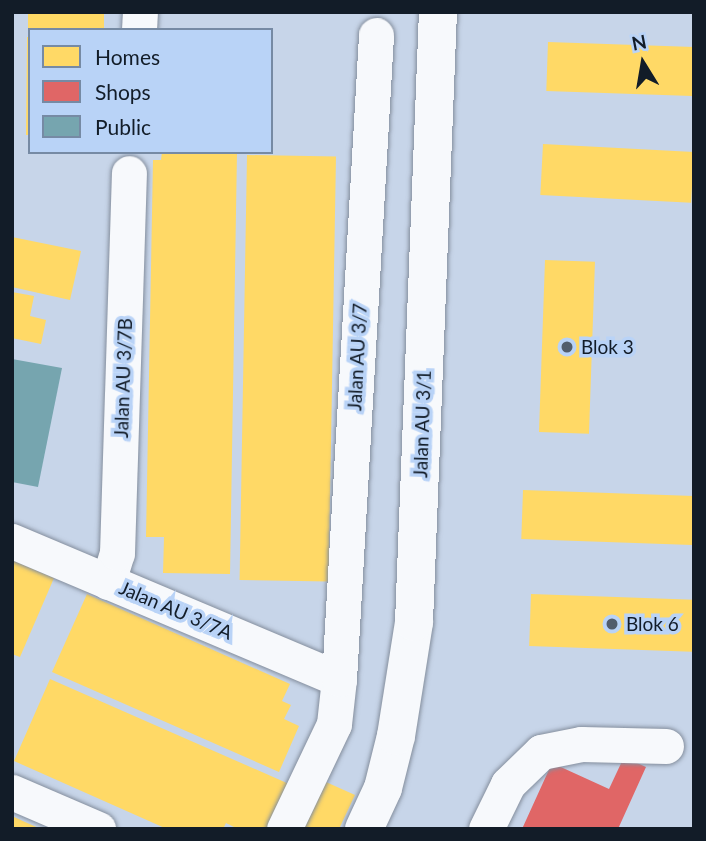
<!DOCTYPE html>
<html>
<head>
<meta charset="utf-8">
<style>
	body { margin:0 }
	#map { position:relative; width:706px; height:841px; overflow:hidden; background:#c7d5e9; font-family:Lato,sans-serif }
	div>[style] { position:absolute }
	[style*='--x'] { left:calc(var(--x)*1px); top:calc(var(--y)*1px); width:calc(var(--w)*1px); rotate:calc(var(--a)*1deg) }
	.homes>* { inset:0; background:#ffd966; transform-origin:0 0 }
	.shops>* { inset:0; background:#e06666 }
	.public>* { inset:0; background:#76a5af }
	.roads { filter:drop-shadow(0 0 2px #848e9d) drop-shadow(0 0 2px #848e9d) }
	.minor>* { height:35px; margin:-17.5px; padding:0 17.5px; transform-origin:17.5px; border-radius:17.5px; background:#f7f9fc }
	.major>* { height:38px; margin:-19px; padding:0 19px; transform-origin:19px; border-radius:19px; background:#f7f9fc }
	.dots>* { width:19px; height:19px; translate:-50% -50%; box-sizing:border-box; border:4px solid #b9d3f7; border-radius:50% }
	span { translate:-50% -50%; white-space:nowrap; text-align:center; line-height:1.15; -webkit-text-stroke:7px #b9d3f7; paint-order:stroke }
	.poi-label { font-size:19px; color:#121c28 }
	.left { translate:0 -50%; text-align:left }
	.street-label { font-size:19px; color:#121c28 }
	.frame { position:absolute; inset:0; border:14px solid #121c28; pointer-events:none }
	.legend { position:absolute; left:28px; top:28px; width:245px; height:126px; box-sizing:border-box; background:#b9d3f7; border:2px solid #768aa4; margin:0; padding:9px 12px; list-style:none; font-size:21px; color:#121c28 }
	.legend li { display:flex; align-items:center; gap:14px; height:35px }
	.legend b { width:35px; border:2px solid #768aa4 }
	.north { position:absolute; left:608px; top:28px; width:70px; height:70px; -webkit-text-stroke:5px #b9d3f7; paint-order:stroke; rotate:349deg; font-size:19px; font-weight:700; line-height:28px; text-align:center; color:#121c28 }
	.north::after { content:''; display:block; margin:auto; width:24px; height:32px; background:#121c28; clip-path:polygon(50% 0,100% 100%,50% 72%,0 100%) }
</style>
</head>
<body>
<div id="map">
	<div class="homes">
		<div style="left:28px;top:12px;width:76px;height:18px"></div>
		<div style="clip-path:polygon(27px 37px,30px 37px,30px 135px,26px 135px)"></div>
		<div style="left:548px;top:42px;width:146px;height:49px;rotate:2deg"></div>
		<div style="left:543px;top:144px;width:151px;height:51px;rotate:3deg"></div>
		<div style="clip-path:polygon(162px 152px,237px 152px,230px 574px,163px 573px,164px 537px,146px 537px,153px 160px,161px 160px)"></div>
		<div style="left:247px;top:155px;width:89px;height:425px;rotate:1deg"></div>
		<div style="clip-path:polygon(12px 237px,81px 251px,70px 300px,12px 287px)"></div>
		<div style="left:545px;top:260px;width:50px;height:172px;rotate:2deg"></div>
		<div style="clip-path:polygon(12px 292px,34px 296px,30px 316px,46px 320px,41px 344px,12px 338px)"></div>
		<div style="left:523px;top:490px;width:171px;height:49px;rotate:2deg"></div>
		<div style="clip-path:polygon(12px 560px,54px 578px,20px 657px,12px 654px)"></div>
		<div style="clip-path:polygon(87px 594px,290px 684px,282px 701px,291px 705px,284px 719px,299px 726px,279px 772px,52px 672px)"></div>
		<div style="left:531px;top:594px;width:163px;height:52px;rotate:2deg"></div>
		<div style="clip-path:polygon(50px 679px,289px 784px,269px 829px,238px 829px,226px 823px,223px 829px,167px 829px,14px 761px)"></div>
		<div style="clip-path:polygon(326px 782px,355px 795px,339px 829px,304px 829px)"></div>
		<div style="clip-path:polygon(12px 816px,25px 822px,41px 829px,12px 829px)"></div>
	</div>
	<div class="shops">
		<div style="clip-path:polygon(624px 757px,646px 767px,618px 829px,522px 829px,552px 763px,609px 789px)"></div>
	</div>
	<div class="public">
		<div style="clip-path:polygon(12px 359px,62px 368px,38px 487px,12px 482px)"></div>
	</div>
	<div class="roads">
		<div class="minor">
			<div style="--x:139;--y:30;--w:18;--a:-87"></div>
			<div style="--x:12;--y:541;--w:355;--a:22.9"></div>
			<div style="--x:108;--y:582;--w:30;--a:-73"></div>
			<div style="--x:117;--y:553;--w:380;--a:-88.2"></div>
			<div style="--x:12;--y:792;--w:94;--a:23.3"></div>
			<div style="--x:284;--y:829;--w:116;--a:-64.5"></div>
			<div style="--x:334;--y:724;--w:45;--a:-83.7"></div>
			<div style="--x:339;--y:679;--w:645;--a:-86.71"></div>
			<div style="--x:486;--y:829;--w:50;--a:-63.9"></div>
			<div style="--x:508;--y:784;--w:46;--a:-44.1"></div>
			<div style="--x:541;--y:752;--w:41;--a:-11.3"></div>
			<div style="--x:581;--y:744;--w:85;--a:1.3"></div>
		</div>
		<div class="major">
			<div style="--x:364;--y:829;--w:45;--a:-65.1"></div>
			<div style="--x:383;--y:788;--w:54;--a:-76"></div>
			<div style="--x:396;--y:736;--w:115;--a:-81"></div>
			<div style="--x:414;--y:622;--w:610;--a:-87.75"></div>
		</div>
	</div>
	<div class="dots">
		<div style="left:567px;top:347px;background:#515d6c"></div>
		<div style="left:612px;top:624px;background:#515d6c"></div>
	</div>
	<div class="poi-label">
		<span class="left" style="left:581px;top:347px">Blok 3</span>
		<span class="left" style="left:626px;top:624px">Blok 6</span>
	</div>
	<div class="street-label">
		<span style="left:357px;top:357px;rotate:-87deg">Jalan AU 3/7</span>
		<span style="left:123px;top:378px;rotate:-88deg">Jalan AU 3/7B</span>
		<span style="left:422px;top:424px;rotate:-88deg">Jalan AU 3/1</span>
		<span style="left:176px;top:610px;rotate:23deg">Jalan AU 3/7A</span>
	</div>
	<div class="frame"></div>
	<ul class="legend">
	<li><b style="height:19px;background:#ffd966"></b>Homes</li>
	<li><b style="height:19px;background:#e06666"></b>Shops</li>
	<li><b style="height:19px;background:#76a5af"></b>Public</li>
	</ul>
	<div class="north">N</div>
</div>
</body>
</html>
